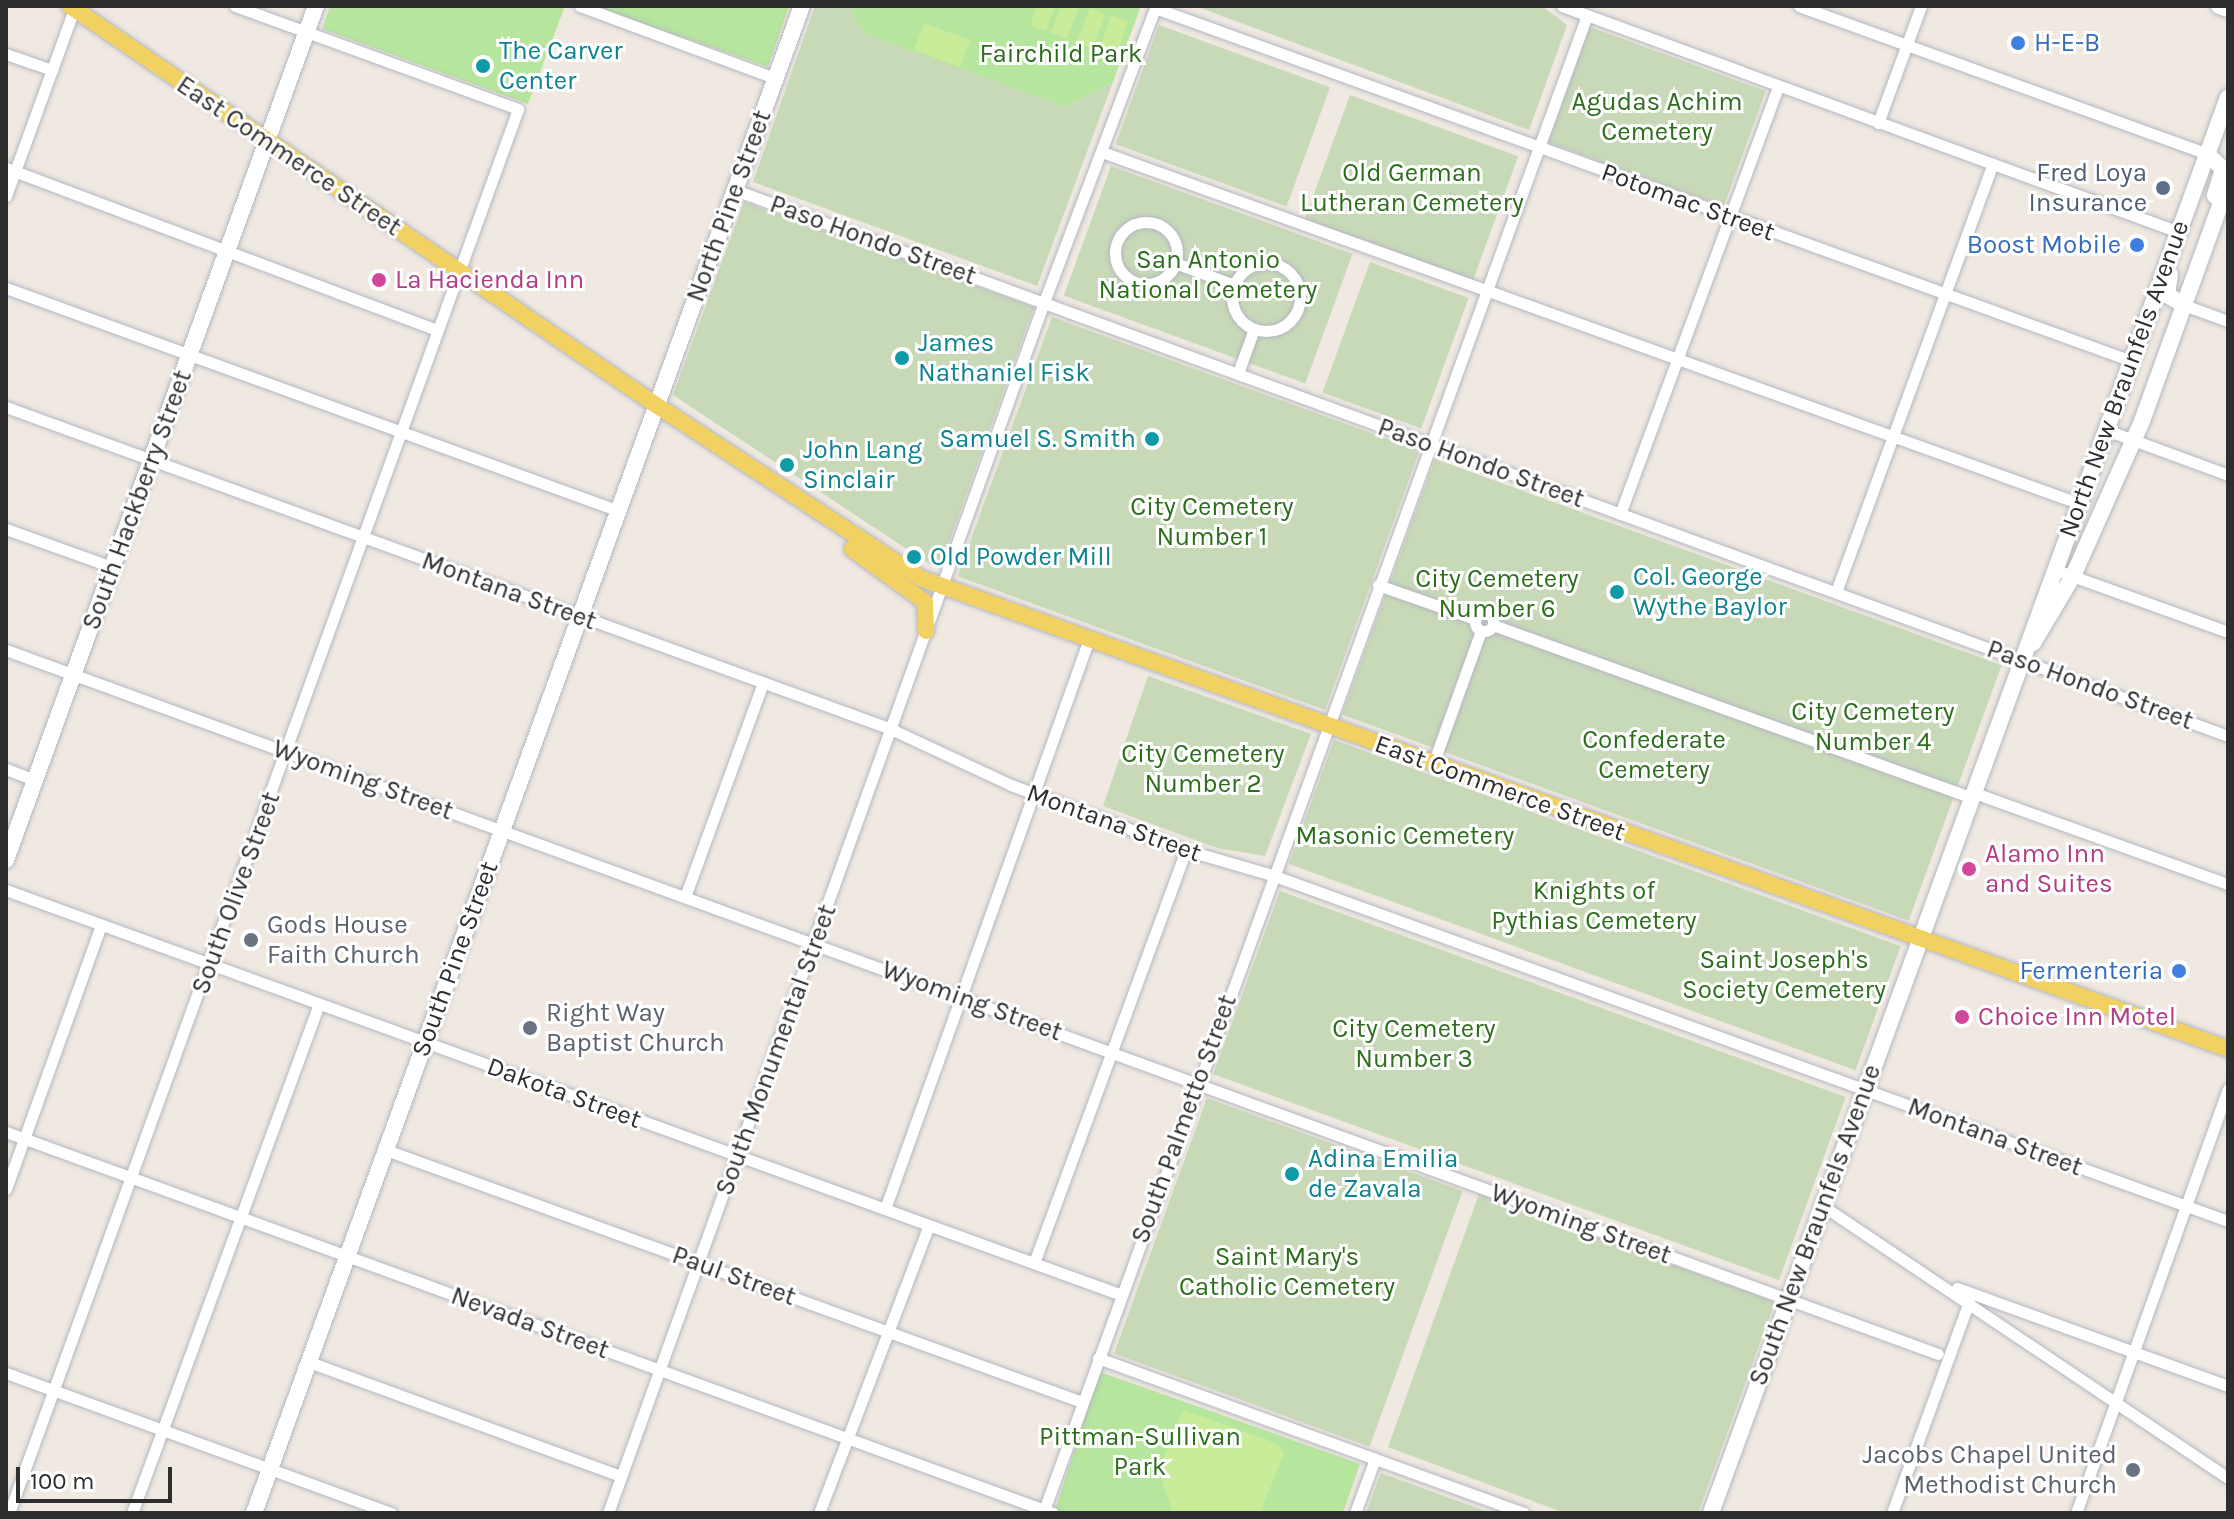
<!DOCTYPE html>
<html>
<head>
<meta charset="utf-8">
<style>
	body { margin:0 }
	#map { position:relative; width:2234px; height:1519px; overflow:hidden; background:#efe9e1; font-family:Karla,sans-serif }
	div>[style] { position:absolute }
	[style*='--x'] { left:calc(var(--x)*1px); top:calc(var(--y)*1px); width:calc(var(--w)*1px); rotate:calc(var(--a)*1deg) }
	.green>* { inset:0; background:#b6e59e }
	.cemetery>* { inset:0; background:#c8d9b8; transform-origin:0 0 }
	.pitch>* { inset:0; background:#c9ec9a; transform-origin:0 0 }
	.roads { filter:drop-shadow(0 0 2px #b4b7c1) drop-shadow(0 0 2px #b4b7c1) }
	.street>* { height:11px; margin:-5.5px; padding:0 5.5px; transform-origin:5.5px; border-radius:5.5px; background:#fff }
	.street>.ring { margin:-5.5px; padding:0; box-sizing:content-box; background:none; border:11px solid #fff; border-radius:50% }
	.secondary>* { height:16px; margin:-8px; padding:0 8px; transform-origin:8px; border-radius:8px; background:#fff }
	.primary>* { height:16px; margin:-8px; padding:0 8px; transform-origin:8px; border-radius:8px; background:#f2d163 }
	.dots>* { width:22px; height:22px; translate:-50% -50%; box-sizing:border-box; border:4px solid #fff; border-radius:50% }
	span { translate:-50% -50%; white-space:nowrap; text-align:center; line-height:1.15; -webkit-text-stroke:6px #fff; paint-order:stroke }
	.shop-label { font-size:26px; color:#366cbe }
	.left { translate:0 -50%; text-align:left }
	.right { translate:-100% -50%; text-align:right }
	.culture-label { font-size:26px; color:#0d838f }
	.park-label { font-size:26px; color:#2c6e1b }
	.street-label { font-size:26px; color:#2e2e2e }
	.service-label { font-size:26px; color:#4e5e75 }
	.hotel-label { font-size:26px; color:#b23c85 }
	.worship-label { font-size:26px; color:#5b616d }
	.frame { position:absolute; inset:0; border:8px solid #2e2e2e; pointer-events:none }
	.scale { position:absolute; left:16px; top:1467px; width:156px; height:36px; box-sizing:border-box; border:4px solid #2e2e2e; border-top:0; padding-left:10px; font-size:24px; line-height:28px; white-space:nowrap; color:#2e2e2e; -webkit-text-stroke:6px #fff; paint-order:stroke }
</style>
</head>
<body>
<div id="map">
	<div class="green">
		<div style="clip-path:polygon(330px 6px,565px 6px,528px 104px,322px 29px)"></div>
		<div style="clip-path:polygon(593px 6px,789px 6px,768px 67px)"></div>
		<div style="clip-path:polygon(849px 6px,1141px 6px,1113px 82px,1066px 107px,864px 34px)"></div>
		<div style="clip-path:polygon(1100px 1372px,1360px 1464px,1343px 1513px,1054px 1513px)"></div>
	</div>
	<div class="cemetery">
		<div style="clip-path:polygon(815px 6px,849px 6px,865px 34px,1066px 107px,1113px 82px,1037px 286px,753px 182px)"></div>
		<div style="clip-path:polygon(1195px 6px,1542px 6px,1567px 25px,1529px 130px)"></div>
		<div style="left:1159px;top:25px;width:182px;height:127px;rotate:20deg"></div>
		<div style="left:1590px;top:27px;width:187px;height:123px;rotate:20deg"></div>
		<div style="left:1350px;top:95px;width:179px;height:133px;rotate:20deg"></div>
		<div style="left:1111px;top:166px;width:257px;height:138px;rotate:20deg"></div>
		<div style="clip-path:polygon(744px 202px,1034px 307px,943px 559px,931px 565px,673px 395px)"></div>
		<div style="left:1370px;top:262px;width:105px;height:139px;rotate:20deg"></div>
		<div style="left:1052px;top:317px;width:391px;height:276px;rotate:20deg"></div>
		<div style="left:1435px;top:459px;width:603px;height:272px;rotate:20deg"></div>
		<div style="clip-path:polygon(1148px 676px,1311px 734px,1265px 856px,1217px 848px,1103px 806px)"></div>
		<div style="left:1334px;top:740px;width:603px;height:132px;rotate:20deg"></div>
		<div style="left:1280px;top:891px;width:602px;height:195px;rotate:20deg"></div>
		<div style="left:1207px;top:1098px;width:272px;height:272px;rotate:20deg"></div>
		<div style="clip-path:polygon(1479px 1194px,1775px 1302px,1698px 1513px,1565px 1513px,1388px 1447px)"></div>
		<div style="clip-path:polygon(1381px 1473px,1491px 1513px,1366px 1513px)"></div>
	</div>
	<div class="pitch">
		<div style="clip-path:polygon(1037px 6px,1055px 6px,1046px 31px,1030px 25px)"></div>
		<div style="clip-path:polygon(1061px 6px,1079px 6px,1067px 39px,1051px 33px)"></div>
		<div style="left:1090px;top:8px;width:17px;height:37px;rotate:21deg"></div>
		<div style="left:1111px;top:16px;width:18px;height:37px;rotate:19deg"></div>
		<div style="left:924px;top:23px;width:49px;height:29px;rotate:20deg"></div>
		<div style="clip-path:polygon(1183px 1410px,1278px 1444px,1284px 1454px,1260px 1513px,1172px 1511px,1159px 1470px)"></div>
	</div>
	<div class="roads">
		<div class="street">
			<div style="--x:580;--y:6;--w:208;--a:20.3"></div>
			<div style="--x:1562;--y:6;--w:657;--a:20.12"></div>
			<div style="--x:1799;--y:6;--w:434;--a:19.9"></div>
			<div style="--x:1155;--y:8;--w:1039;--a:19.87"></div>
			<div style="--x:6;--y:54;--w:49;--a:19.2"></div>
			<div style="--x:1878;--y:123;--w:125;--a:-69.8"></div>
			<div style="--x:1102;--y:152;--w:1037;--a:19.78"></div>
			<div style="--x:6;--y:168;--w:460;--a:20.6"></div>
			<div style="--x:735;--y:190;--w:1590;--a:20.09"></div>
			<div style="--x:6;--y:196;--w:202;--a:-70"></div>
			<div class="ring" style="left:1115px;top:222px;width:51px;height:51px"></div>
			<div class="ring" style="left:1232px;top:263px;width:57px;height:57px"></div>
			<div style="--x:1175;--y:263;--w:63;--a:20.4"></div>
			<div style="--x:6;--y:288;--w:652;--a:19.99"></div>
			<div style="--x:2184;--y:305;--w:47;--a:20"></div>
			<div style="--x:1238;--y:373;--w:47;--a:-70"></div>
			<div style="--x:6;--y:407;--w:942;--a:19.99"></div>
			<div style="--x:891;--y:729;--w:132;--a:25"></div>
			<div style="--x:1011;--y:785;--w:187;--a:20.4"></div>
			<div style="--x:1186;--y:850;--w:90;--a:16.2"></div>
			<div style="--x:1272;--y:875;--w:1017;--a:19.9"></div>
			<div style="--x:2106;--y:430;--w:130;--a:20.2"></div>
			<div style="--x:1620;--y:514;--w:455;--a:-69.7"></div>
			<div style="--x:6;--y:529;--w:113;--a:19.7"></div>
			<div style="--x:2053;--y:569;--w:186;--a:19.8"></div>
			<div style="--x:1378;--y:585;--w:103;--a:19.3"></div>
			<div style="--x:1836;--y:592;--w:456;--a:-69.9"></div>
			<div class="ring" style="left:1475px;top:613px;width:7px;height:7px"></div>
			<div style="--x:1493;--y:625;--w:507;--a:19.83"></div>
			<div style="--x:6;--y:650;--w:2056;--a:20.02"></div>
			<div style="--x:1433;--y:764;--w:141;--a:-70.2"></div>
			<div style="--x:6;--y:769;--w:31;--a:21"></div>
			<div style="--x:1972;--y:792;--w:272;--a:19.8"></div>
			<div style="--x:6;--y:890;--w:1187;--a:19.95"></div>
			<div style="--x:685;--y:897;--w:228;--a:-70"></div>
			<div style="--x:6;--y:1132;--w:1114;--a:20"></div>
			<div style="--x:386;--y:1150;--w:740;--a:19.9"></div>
			<div style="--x:6;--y:1189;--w:281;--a:-70.2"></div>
			<div style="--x:1823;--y:1206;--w:488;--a:33.9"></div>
			<div style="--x:885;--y:1209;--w:605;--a:-70.31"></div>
			<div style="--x:1034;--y:1263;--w:440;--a:-69.8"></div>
			<div style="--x:1957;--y:1288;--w:288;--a:19.9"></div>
			<div style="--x:1098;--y:1358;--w:453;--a:20"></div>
			<div style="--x:309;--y:1362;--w:332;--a:20.1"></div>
			<div style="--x:6;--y:1373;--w:410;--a:20"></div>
			<div style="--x:9;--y:1513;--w:1493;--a:-70.07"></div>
			<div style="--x:518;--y:109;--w:301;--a:-160"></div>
			<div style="--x:132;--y:1513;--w:542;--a:-69.83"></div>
			<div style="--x:608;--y:1513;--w:1287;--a:-70.2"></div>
			<div style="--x:1044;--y:302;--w:316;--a:-69.3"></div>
			<div style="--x:819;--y:1513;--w:308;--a:-69.1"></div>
			<div style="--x:1043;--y:1513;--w:1591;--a:-70.04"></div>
			<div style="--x:1355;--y:1513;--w:58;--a:-69.7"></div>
			<div style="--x:1892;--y:1513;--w:225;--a:-70"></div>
			<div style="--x:2076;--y:1513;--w:450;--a:-70.3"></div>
		</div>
		<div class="secondary">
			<div style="--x:2219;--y:6;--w:9;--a:18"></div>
			<div style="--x:2207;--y:154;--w:22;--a:43"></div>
			<div style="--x:2223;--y:169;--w:28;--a:107"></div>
			<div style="--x:2170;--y:274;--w:21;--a:98"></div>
			<div style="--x:2167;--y:295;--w:20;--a:30"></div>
			<div style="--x:2033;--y:643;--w:78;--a:-59.2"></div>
			<div style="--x:2073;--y:576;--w:170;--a:-66"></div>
			<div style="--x:2142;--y:421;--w:252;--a:-70.1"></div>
			<div style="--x:6;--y:860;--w:909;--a:-70.05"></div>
			<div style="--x:254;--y:1513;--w:1604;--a:-70.02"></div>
			<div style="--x:1711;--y:1513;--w:1507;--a:-69.94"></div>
		</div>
		<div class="primary">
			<div style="--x:70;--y:6;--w:709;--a:34.25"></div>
			<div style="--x:656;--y:405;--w:316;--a:33.2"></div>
			<div style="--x:920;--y:578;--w:1390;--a:19.8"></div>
			<div style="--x:852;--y:549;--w:90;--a:36"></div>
			<div style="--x:925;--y:602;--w:29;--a:88"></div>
		</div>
	</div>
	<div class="dots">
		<div style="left:2018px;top:43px;background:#3f7fe0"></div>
		<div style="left:483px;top:66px;background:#0f9aa8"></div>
		<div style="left:2163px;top:188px;background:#5c6f8a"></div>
		<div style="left:2137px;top:245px;background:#3f7fe0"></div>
		<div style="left:379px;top:280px;background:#d1479c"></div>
		<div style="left:902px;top:358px;background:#0f9aa8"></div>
		<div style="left:1152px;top:439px;background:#0f9aa8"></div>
		<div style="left:787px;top:465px;background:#0f9aa8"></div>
		<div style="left:914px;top:557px;background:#0f9aa8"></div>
		<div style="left:1617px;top:592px;background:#0f9aa8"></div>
		<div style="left:1969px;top:869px;background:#d1479c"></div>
		<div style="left:251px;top:940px;background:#6b7280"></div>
		<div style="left:2179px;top:971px;background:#3f7fe0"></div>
		<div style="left:1962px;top:1017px;background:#d1479c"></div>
		<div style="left:530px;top:1028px;background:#6b7280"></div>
		<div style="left:1292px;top:1174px;background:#0f9aa8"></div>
		<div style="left:2133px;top:1470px;background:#6b7280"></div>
	</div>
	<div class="shop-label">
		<span class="left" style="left:2034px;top:43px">H-E-B</span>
		<span class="right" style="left:2121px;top:245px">Boost Mobile</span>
		<span class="right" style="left:2163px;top:971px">Fermenteria</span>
	</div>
	<div class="culture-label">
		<span class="left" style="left:499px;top:66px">The Carver<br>Center</span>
		<span class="left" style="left:918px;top:358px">James<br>Nathaniel Fisk</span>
		<span class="right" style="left:1136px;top:439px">Samuel S. Smith</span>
		<span class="left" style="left:803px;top:465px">John Lang<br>Sinclair</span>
		<span class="left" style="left:930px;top:557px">Old Powder Mill</span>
		<span class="left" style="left:1633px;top:592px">Col. George<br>Wythe Baylor</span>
		<span class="left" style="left:1308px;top:1174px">Adina Emilia<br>de Zavala</span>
	</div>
	<div class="park-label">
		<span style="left:1061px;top:54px">Fairchild Park</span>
		<span style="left:1657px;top:117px">Agudas Achim<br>Cemetery</span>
		<span style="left:1412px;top:188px">Old German<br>Lutheran Cemetery</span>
		<span style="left:1208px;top:275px">San Antonio<br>National Cemetery</span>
		<span style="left:1212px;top:522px">City Cemetery<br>Number 1</span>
		<span style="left:1497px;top:594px">City Cemetery<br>Number 6</span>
		<span style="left:1873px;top:727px">City Cemetery<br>Number 4</span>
		<span style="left:1654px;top:755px">Confederate<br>Cemetery</span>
		<span style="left:1203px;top:769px">City Cemetery<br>Number 2</span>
		<span style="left:1405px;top:836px">Masonic Cemetery</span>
		<span style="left:1594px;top:906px">Knights of<br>Pythias Cemetery</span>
		<span style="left:1784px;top:975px">Saint Joseph's<br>Society Cemetery</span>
		<span style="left:1414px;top:1044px">City Cemetery<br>Number 3</span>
		<span style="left:1287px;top:1272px">Saint Mary's<br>Catholic Cemetery</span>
		<span style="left:1140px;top:1452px">Pittman-Sullivan<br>Park</span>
	</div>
	<div class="street-label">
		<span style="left:289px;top:156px;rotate:34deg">East Commerce Street</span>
		<span style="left:1688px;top:202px;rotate:20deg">Potomac Street</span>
		<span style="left:729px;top:206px;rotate:-70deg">North Pine Street</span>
		<span style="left:873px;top:240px;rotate:20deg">Paso Hondo Street</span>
		<span style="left:2124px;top:379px;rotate:-70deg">North New Braunfels Avenue</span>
		<span style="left:1481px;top:463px;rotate:20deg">Paso Hondo Street</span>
		<span style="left:137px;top:500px;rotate:-70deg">South Hackberry Street</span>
		<span style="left:509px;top:591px;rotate:20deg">Montana Street</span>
		<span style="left:2090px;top:685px;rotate:20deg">Paso Hondo Street</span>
		<span style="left:363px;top:780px;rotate:20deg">Wyoming Street</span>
		<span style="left:1500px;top:788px;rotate:20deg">East Commerce Street</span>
		<span style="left:1114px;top:823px;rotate:20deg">Montana Street</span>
		<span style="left:236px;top:893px;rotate:-70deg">South Olive Street</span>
		<span style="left:455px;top:959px;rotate:-70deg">South Pine Street</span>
		<span style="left:972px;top:1001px;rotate:20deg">Wyoming Street</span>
		<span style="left:776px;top:1050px;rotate:-70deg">South Monumental Street</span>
		<span style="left:564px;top:1093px;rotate:20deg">Dakota Street</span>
		<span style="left:1184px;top:1119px;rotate:-70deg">South Palmetto Street</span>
		<span style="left:1995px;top:1137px;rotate:20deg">Montana Street</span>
		<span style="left:1581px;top:1224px;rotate:20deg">Wyoming Street</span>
		<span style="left:1815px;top:1225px;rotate:-70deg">South New Braunfels Avenue</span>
		<span style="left:734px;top:1276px;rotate:20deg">Paul Street</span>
		<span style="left:530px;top:1323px;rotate:20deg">Nevada Street</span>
	</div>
	<div class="service-label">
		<span class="right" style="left:2147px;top:188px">Fred Loya<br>Insurance</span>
	</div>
	<div class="hotel-label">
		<span class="left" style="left:395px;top:280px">La Hacienda Inn</span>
		<span class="left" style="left:1985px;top:869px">Alamo Inn<br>and Suites</span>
		<span class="left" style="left:1978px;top:1017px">Choice Inn Motel</span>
	</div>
	<div class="worship-label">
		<span class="left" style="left:267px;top:940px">Gods House<br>Faith Church</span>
		<span class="left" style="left:546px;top:1028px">Right Way<br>Baptist Church</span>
		<span class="right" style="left:2117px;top:1470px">Jacobs Chapel United<br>Methodist Church</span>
	</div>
	<div class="frame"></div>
	<div class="scale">100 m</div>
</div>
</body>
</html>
